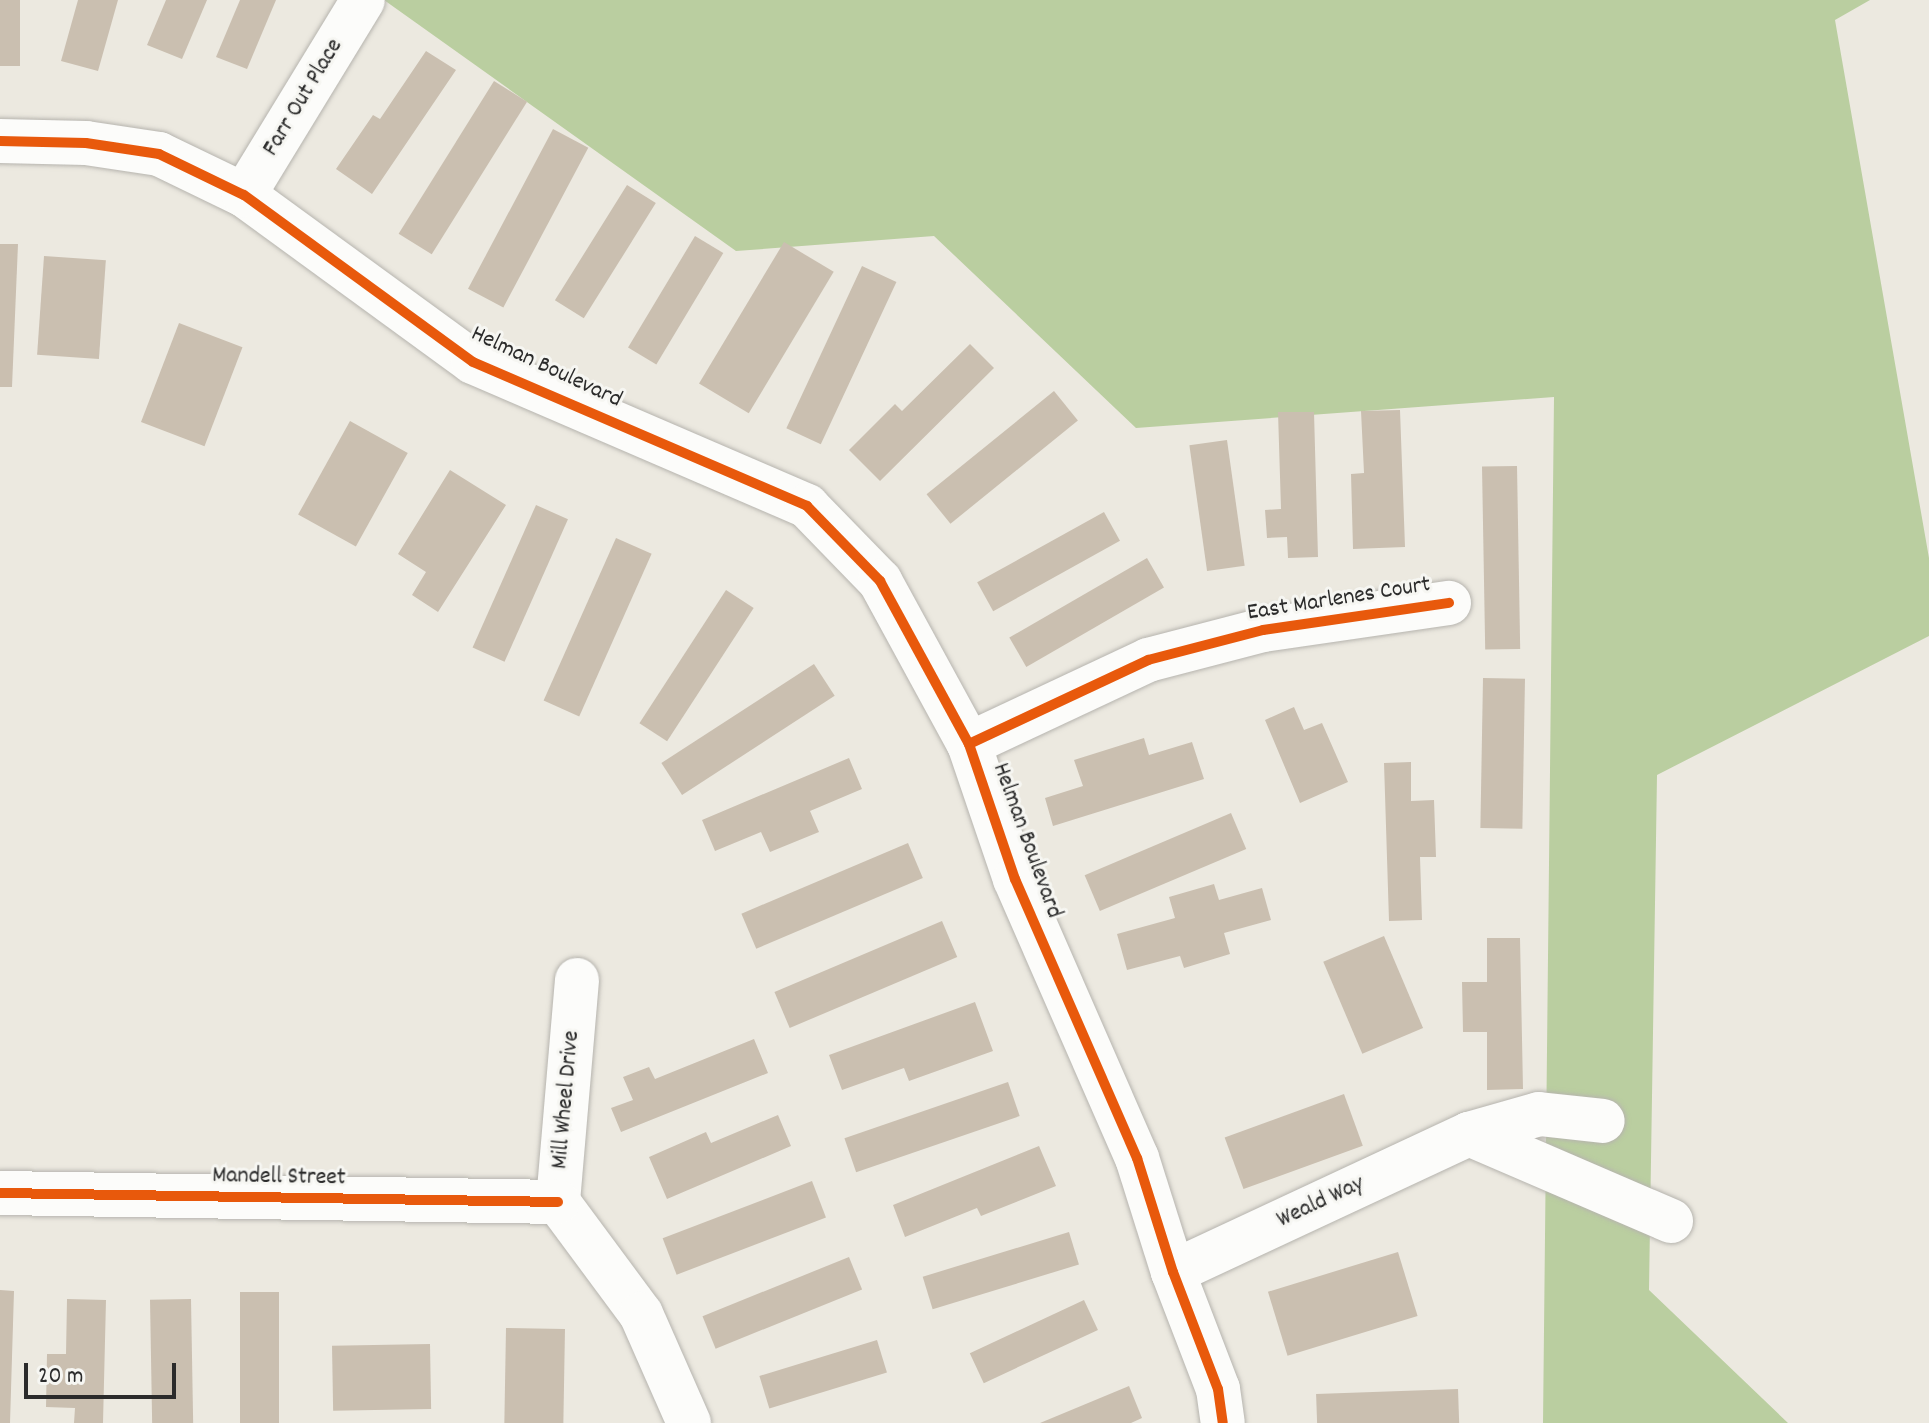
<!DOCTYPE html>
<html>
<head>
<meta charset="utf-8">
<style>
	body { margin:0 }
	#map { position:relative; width:1929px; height:1423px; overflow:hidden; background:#ece9e0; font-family:Dekko,sans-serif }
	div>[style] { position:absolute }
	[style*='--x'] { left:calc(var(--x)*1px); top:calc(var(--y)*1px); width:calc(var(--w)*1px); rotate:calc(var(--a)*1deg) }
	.forest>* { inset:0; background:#bacea0 }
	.building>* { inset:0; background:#cabfb0; transform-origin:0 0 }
	.roads { filter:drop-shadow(0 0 2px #b6b4ae) drop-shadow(0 0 2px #b6b4ae) }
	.street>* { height:44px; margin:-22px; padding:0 22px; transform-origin:22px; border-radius:22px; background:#fcfcfa }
	.cycleway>* { height:10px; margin:-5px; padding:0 5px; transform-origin:5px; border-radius:5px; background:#e8590c }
	span { translate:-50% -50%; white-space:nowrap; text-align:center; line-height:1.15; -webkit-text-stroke:6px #f6f6f2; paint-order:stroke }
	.street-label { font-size:24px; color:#2b2b2b }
	.scale { position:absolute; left:24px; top:1363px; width:152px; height:36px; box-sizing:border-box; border:4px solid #2b2b2b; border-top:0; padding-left:10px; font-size:24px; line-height:28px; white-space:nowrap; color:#2b2b2b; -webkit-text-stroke:6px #f6f6f2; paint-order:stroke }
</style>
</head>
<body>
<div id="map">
	<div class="forest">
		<div style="clip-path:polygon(384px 0,1870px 0,1835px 20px,1929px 558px,1929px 636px,1657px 775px,1649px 1290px,1788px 1423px,1543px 1423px,1554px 397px,1136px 428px,934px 236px,736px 251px)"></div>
	</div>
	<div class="building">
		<div style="left:0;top:0;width:20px;height:66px"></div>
		<div style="clip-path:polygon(78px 0,118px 0,98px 71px,61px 61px)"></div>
		<div style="clip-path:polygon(166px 0,207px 0,182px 59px,147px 45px)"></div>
		<div style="clip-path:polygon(240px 0,276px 0,247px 69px,216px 57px)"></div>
		<div style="clip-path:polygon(426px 51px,456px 70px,372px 194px,336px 169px,373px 115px,380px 119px)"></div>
		<div style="left:494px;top:81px;width:39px;height:180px;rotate:32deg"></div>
		<div style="left:553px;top:129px;width:40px;height:181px;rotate:28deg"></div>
		<div style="left:627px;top:185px;width:34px;height:136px;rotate:32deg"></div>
		<div style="left:695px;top:236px;width:33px;height:130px;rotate:31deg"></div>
		<div style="left:784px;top:242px;width:58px;height:165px;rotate:31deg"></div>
		<div style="clip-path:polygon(0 244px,18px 244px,12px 387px,0 387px)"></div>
		<div style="left:44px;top:256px;width:62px;height:99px;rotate:4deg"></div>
		<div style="left:862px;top:266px;width:38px;height:179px;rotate:25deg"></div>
		<div style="left:179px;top:323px;width:68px;height:106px;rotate:21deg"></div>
		<div style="clip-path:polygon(970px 344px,994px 368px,880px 481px,849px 450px,895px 404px,902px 411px)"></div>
		<div style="left:1054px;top:391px;width:38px;height:164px;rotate:51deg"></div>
		<div style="clip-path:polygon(1400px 410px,1405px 547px,1353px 549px,1351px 474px,1364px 473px,1361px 411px)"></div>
		<div style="clip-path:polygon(1278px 412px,1314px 412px,1318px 557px,1288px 558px,1287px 537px,1267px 538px,1265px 510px,1281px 509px)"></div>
		<div style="left:350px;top:421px;width:66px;height:107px;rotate:29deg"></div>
		<div style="left:1227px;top:440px;width:127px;height:38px;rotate:82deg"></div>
		<div style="left:1517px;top:466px;width:183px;height:35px;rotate:89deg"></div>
		<div style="clip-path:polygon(450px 470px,506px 505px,438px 612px,412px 595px,426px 572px,398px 554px)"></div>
		<div style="left:536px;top:505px;width:35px;height:156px;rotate:24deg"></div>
		<div style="left:1104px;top:512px;width:33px;height:145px;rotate:61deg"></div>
		<div style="left:616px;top:538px;width:39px;height:178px;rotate:24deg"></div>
		<div style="left:1147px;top:558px;width:34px;height:159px;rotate:60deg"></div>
		<div style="left:726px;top:590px;width:33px;height:159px;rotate:33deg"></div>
		<div style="left:814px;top:664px;width:38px;height:182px;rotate:57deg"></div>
		<div style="left:1483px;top:678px;width:42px;height:150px;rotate:1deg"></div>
		<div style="clip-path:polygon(1294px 707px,1304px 730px,1322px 723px,1348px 782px,1300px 803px,1265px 720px)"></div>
		<div style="clip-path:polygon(1144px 738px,1149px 755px,1192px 742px,1204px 779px,1053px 826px,1045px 798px,1083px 786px,1074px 760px)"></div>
		<div style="clip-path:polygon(849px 758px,862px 789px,810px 811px,819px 832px,770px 852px,761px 832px,715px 851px,702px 820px)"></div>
		<div style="clip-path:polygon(1411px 762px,1411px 801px,1434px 800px,1436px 857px,1420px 857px,1422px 920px,1389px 921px,1384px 763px)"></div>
		<div style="left:1231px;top:813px;width:39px;height:159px;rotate:67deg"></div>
		<div style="left:908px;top:843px;width:38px;height:181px;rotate:67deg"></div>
		<div style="clip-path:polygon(1214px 884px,1219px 900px,1262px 888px,1271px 920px,1224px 933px,1230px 954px,1184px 968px,1180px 956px,1127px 970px,1117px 934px,1175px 918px,1169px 897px)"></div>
		<div style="left:942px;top:921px;width:39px;height:182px;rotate:67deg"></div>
		<div style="left:1384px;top:936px;width:100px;height:66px;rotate:67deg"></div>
		<div style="clip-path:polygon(1487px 938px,1520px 938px,1523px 1089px,1487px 1090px,1487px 1032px,1463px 1032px,1462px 982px,1487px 982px)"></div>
		<div style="clip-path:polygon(975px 1002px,993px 1051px,909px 1081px,904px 1068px,842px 1090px,829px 1055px)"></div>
		<div style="clip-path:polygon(754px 1039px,768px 1073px,621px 1132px,611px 1108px,633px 1100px,623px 1077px,649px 1067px,655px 1079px)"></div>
		<div style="left:1008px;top:1082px;width:36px;height:173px;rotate:71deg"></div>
		<div style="left:1344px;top:1094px;width:55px;height:127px;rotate:70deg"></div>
		<div style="clip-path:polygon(778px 1115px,791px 1146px,667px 1199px,649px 1157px,706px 1132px,711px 1143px)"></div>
		<div style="clip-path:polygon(1039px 1146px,1056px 1186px,981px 1216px,977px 1208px,905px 1237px,893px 1205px)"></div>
		<div style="left:812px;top:1181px;width:39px;height:160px;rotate:69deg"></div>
		<div style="left:1069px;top:1232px;width:34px;height:153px;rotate:73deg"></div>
		<div style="left:1398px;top:1252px;width:67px;height:136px;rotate:73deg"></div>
		<div style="left:849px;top:1257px;width:35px;height:158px;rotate:68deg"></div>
		<div style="clip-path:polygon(0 1290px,14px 1291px,10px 1423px,0 1423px)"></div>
		<div style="left:240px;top:1292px;width:39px;height:131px"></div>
		<div style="clip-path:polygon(67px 1299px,106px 1300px,103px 1423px,74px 1423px,75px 1408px,46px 1407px,47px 1354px,66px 1354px)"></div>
		<div style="left:191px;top:1299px;width:124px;height:41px;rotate:89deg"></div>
		<div style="left:1084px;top:1300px;width:33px;height:126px;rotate:65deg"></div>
		<div style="left:506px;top:1328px;width:59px;height:95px;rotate:1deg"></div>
		<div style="left:877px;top:1340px;width:34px;height:123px;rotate:73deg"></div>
		<div style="left:430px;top:1344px;width:65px;height:98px;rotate:89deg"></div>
		<div style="clip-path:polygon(1129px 1386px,1142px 1418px,1131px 1423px,1040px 1423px)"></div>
		<div style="left:1458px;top:1389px;width:34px;height:142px;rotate:88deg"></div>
	</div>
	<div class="roads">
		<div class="street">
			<div style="--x:0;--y:141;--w:86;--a:1.3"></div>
			<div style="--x:86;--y:143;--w:74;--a:8.6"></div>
			<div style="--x:159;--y:154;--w:94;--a:25.8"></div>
			<div style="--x:244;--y:195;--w:283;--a:36.1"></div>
			<div style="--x:473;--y:362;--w:364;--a:23.3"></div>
			<div style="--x:807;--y:506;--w:105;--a:45.8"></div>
			<div style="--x:880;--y:581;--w:186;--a:61.4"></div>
			<div style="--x:969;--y:744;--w:143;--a:71.2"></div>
			<div style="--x:1015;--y:879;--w:305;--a:66.4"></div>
			<div style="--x:1137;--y:1158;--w:120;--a:72.5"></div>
			<div style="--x:1173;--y:1272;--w:125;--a:69"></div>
			<div style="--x:1218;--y:1389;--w:34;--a:82"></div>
			<div style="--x:244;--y:195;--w:228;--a:-58.6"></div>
			<div style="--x:969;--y:744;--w:198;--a:-25.1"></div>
			<div style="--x:1148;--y:660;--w:119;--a:-14.6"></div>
			<div style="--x:1263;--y:630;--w:188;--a:-8.3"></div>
			<div style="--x:577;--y:980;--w:223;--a:94.9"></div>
			<div style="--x:558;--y:1202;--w:139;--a:53.5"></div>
			<div style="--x:641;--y:1314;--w:119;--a:66.2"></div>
			<div style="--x:1469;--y:1134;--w:220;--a:23.3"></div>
			<div style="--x:0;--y:1193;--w:558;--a:0.92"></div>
			<div style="--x:1173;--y:1272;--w:327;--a:-25"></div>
			<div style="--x:1469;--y:1134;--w:73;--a:-15.9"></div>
			<div style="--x:1539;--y:1114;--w:64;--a:6.2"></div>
		</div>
	</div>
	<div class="cycleway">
		<div style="--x:0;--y:141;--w:86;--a:1.3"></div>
		<div style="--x:86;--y:143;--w:74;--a:8.6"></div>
		<div style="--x:159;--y:154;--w:94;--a:25.8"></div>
		<div style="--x:244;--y:195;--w:283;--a:36.1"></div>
		<div style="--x:473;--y:362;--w:364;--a:23.3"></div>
		<div style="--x:807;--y:506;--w:105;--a:45.8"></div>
		<div style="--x:880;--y:581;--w:186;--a:61.4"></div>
		<div style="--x:969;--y:744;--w:143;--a:71.2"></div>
		<div style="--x:1015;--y:879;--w:305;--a:66.4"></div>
		<div style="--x:1137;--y:1158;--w:120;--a:72.5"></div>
		<div style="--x:1173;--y:1272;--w:125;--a:69"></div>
		<div style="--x:1218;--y:1389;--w:34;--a:82"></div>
		<div style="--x:969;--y:744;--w:198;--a:-25.1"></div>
		<div style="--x:1148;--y:660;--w:119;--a:-14.6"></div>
		<div style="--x:1263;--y:630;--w:188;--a:-8.3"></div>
		<div style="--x:0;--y:1193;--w:558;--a:0.92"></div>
	</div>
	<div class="street-label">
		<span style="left:304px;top:98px;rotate:-59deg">Farr Out Place</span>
		<span style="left:546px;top:368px;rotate:25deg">Helman Boulevard</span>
		<span style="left:1339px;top:600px;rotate:-9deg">East Marlenes Court</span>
		<span style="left:1026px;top:841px;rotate:70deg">Helman Boulevard</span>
		<span style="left:567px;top:1100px;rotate:-85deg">Mill Wheel Drive</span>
		<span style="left:279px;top:1178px;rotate:1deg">Mandell Street</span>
		<span style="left:1321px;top:1203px;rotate:-25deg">Weald Way</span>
	</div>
	<div class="scale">20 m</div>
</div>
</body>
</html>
